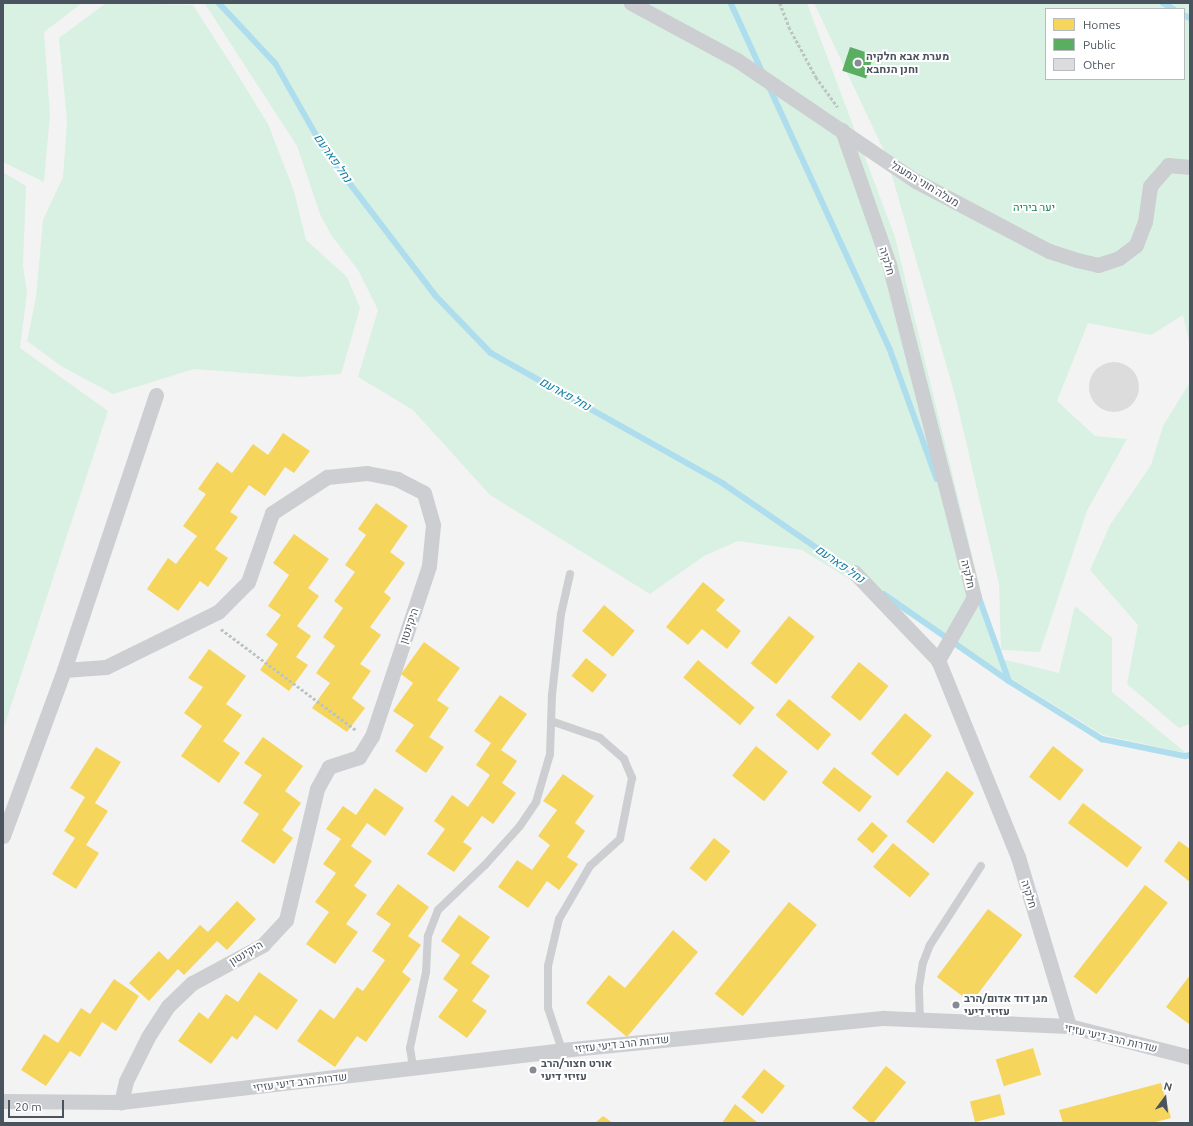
<!DOCTYPE html>
<html>
<head>
<meta charset="utf-8">
<style>
	body { margin:0 }
	#map { position:relative; width:1193px; height:1126px; overflow:hidden; background:#f3f3f3; font-family:Ubuntu,Heebo,sans-serif }
	div>[style] { position:absolute }
	[style*='--x'] { left:calc(var(--x)*1px); top:calc(var(--y)*1px); width:calc(var(--w)*1px); rotate:calc(var(--a)*1deg) }
	.green>* { inset:0; background:#d9f1e3 }
	.homes>* { inset:0; background:#f6d55c; transform-origin:0 0 }
	.public>* { inset:0; background:#5aae61; transform-origin:0 0 }
	.stream>* { height:5.5px; margin:-2.75px; padding:0 2.75px; transform-origin:2.75px; border-radius:2.75px; background:#aedeed }
	.building>* { inset:0; background:#dcdcdd }
	.round { border-radius:50% }
	.path>* { height:2.5px; margin-top:-1.25px; transform-origin:0; background:repeating-linear-gradient(90deg,#bbc6c3 0 3px,transparent 0 5px) }
	.service>* { height:8px; margin:-4px; padding:0 4px; transform-origin:4px; border-radius:4px; background:#ccced1 }
	.minor>* { height:15px; margin:-7.5px; padding:0 7.5px; transform-origin:7.5px; border-radius:7.5px; background:#ccced1 }
	.dots>* { width:11px; height:11px; translate:-50% -50%; box-sizing:border-box; border:2px solid #fff; border-radius:50% }
	span { translate:-50% -50%; white-space:nowrap; text-align:center; line-height:1.15; -webkit-text-stroke:4px #fff; paint-order:stroke }
	.poi-label { font-size:11px; color:#4a545f; font-weight:700 }
	.left { translate:0 -50%; text-align:left }
	.street-label { font-size:11px; color:#4a545f }
	.park-label { font-size:11px; color:#1a8252 }
	.water-label { font-size:12px; color:#0f7fa5; font-style:italic }
	.frame { position:absolute; inset:0; border:4px solid #4a545f; pointer-events:none }
	.legend { position:absolute; left:1045px; top:8px; width:140px; height:72px; box-sizing:border-box; background:#fff; border:1px solid #b7bbbf; margin:0; padding:5px 7px; list-style:none; font-size:12px; color:#4a545f }
	.legend li { display:flex; align-items:center; gap:8px; height:20px }
	.legend b { width:20px; border:1px solid #b7bbbf }
	.north { position:absolute; left:1145px; top:1078px; width:40px; height:40px; -webkit-text-stroke:3px #fff; paint-order:stroke; rotate:15deg; font-size:11px; font-weight:700; line-height:16px; text-align:center; color:#4a545f }
	.north::after { content:''; display:block; margin:auto; width:14px; height:18px; background:#4a545f; clip-path:polygon(50% 0,100% 100%,50% 72%,0 100%) }
	.scale { position:absolute; left:8px; top:1100px; width:56px; height:18px; box-sizing:border-box; border:2px solid #4a545f; border-top:0; padding-left:5px; font-size:12px; line-height:14px; white-space:nowrap; color:#4a545f; -webkit-text-stroke:3px #fff; paint-order:stroke }
</style>
</head>
<body>
<div id="map">
	<div class="green">
		<div style="clip-path:polygon(3px 3px,82px 3px,44px 32px,50px 114px,44px 182px,3px 162px)"></div>
		<div style="clip-path:polygon(106px 3px,193px 5px,229px 61px,268px 124px,294px 191px,306px 240px,347px 277px,360px 308px,341px 374px,299px 377px,194px 369px,113px 394px,61px 366px,27px 341px,36px 297px,43px 220px,63px 177px,67px 121px,59px 38px)"></div>
		<div style="clip-path:polygon(199px 3px,807px 3px,895px 237px,997px 658px,1059px 673px,1075px 606px,1112px 638px,1112px 692px,1186px 753px,1103px 735px,802px 550px,738px 541px,704px 556px,650px 594px,490px 495px,413px 410px,358px 377px,378px 310px,358px 270px,331px 235px,320px 214px,297px 146px,205px 4px)"></div>
		<div style="clip-path:polygon(evenodd,814px 3px,1190px 3px,1190px 346px,1183px 315px,1151px 335px,1088px 323px,1057px 401px,1095px 436px,1127px 439px,1087px 511px,1040px 652px,1001px 650px,999px 584px,956px 399px,886px 155px,814px 3px,1046px 9px,1184px 9px,1184px 79px,1046px 79px,1046px 9px)"></div>
		<div style="clip-path:polygon(3px 172px,26px 186px,23px 266px,27px 293px,20px 348px,108px 411px,3px 730px)"></div>
		<div style="clip-path:polygon(1190px 382px,1190px 724px,1179px 728px,1127px 684px,1138px 625px,1090px 570px,1110px 525px,1151px 465px,1163px 426px)"></div>
	</div>
	<div class="homes">
		<div style="clip-path:polygon(283px 433px,310px 451px,294px 473px,285px 467px,265px 496px,249px 485px,230px 512px,238px 517px,215px 549px,228px 558px,208px 587px,200px 581px,178px 611px,147px 589px,168px 558px,176px 564px,197px 536px,183px 526px,206px 494px,198px 489px,217px 462px,232px 473px,253px 444px,268px 455px)"></div>
		<div style="clip-path:polygon(376px 503px,408px 526px,390px 552px,405px 563px,384px 592px,391px 598px,370px 627px,381px 635px,360px 664px,371px 671px,352px 698px,365px 708px,347px 732px,312px 708px,330px 683px,316px 673px,335px 646px,323px 637px,343px 608px,334px 601px,355px 572px,345px 565px,366px 535px,358px 529px)"></div>
		<div style="clip-path:polygon(294px 534px,329px 559px,308px 588px,319px 596px,297px 626px,311px 636px,296px 657px,308px 665px,289px 691px,260px 670px,278px 644px,266px 635px,281px 615px,268px 606px,289px 575px,273px 563px)"></div>
		<div style="clip-path:polygon(703px 582px,725px 600px,716px 610px,741px 631px,727px 649px,702px 629px,688px 645px,666px 627px)"></div>
		<div style="left:604px;top:605px;width:40px;height:34px;rotate:40deg"></div>
		<div style="left:789px;top:616px;width:33px;height:61px;rotate:39deg"></div>
		<div style="clip-path:polygon(424px 642px,460px 668px,437px 700px,449px 708px,429px 737px,444px 747px,426px 773px,395px 751px,414px 725px,393px 711px,413px 683px,401px 674px)"></div>
		<div style="clip-path:polygon(209px 649px,246px 676px,226px 704px,242px 715px,223px 741px,240px 753px,219px 783px,181px 756px,202px 726px,184px 713px,203px 687px,188px 678px)"></div>
		<div style="left:586px;top:658px;width:27px;height:23px;rotate:39deg"></div>
		<div style="left:698px;top:660px;width:74px;height:23px;rotate:40deg"></div>
		<div style="left:859px;top:662px;width:38px;height:45px;rotate:39deg"></div>
		<div style="clip-path:polygon(500px 695px,527px 714px,501px 750px,517px 761px,502px 783px,516px 793px,493px 824px,482px 816px,463px 842px,472px 848px,454px 872px,427px 854px,445px 829px,434px 821px,452px 795px,468px 807px,490px 775px,476px 765px,491px 743px,474px 731px)"></div>
		<div style="left:789px;top:699px;width:55px;height:21px;rotate:40deg"></div>
		<div style="left:905px;top:713px;width:35px;height:53px;rotate:40deg"></div>
		<div style="clip-path:polygon(263px 737px,303px 766px,285px 791px,301px 803px,282px 830px,293px 838px,274px 864px,241px 841px,259px 814px,243px 803px,262px 775px,244px 763px)"></div>
		<div style="left:756px;top:746px;width:41px;height:38px;rotate:39deg"></div>
		<div style="left:1053px;top:746px;width:39px;height:39px;rotate:38deg"></div>
		<div style="clip-path:polygon(96px 747px,121px 762px,95px 803px,108px 811px,86px 845px,99px 853px,76px 889px,52px 874px,75px 838px,64px 831px,85px 797px,70px 788px)"></div>
		<div style="left:834px;top:767px;width:48px;height:20px;rotate:38deg"></div>
		<div style="left:947px;top:771px;width:35px;height:65px;rotate:39deg"></div>
		<div style="clip-path:polygon(563px 774px,594px 796px,575px 823px,585px 831px,567px 857px,578px 864px,559px 890px,547px 881px,528px 908px,498px 887px,517px 860px,532px 870px,550px 845px,538px 836px,557px 810px,543px 801px)"></div>
		<div style="clip-path:polygon(375px 788px,404px 808px,385px 836px,367px 823px,351px 846px,372px 861px,354px 886px,367px 895px,346px 924px,358px 932px,335px 964px,306px 944px,329px 912px,315px 902px,336px 873px,323px 864px,341px 839px,326px 829px,343px 806px,356px 815px)"></div>
		<div style="left:1083px;top:803px;width:74px;height:25px;rotate:37deg"></div>
		<div style="left:872px;top:822px;width:21px;height:23px;rotate:41deg"></div>
		<div style="left:714px;top:838px;width:21px;height:39px;rotate:39deg"></div>
		<div style="clip-path:polygon(1179px 841px,1190px 849px,1190px 882px,1164px 861px)"></div>
		<div style="left:893px;top:843px;width:48px;height:31px;rotate:40deg"></div>
		<div style="clip-path:polygon(398px 884px,429px 907px,408px 936px,421px 945px,402px 972px,411px 979px,366px 1042px,357px 1036px,335px 1067px,297px 1041px,320px 1009px,334px 1019px,357px 987px,363px 991px,385px 960px,372px 951px,391px 924px,376px 914px)"></div>
		<div style="left:1145px;top:885px;width:29px;height:116px;rotate:38deg"></div>
		<div style="clip-path:polygon(237px 901px,256px 919px,227px 950px,217px 941px,184px 975px,178px 969px,149px 1001px,129px 983px,159px 951px,168px 960px,200px 925px,208px 932px)"></div>
		<div style="left:789px;top:902px;width:36px;height:118px;rotate:39deg"></div>
		<div style="left:988px;top:909px;width:43px;height:85px;rotate:37deg"></div>
		<div style="clip-path:polygon(459px 915px,490px 937px,471px 963px,490px 976px,472px 1001px,487px 1011px,467px 1038px,438px 1017px,458px 990px,443px 979px,460px 955px,441px 941px)"></div>
		<div style="clip-path:polygon(673px 930px,698px 952px,627px 1037px,586px 1003px,609px 975px,625px 988px)"></div>
		<div style="clip-path:polygon(259px 972px,298px 1000px,277px 1030px,255px 1015px,237px 1040px,232px 1036px,211px 1064px,178px 1041px,199px 1012px,208px 1019px,226px 994px,238px 1002px)"></div>
		<div style="clip-path:polygon(1190px 975px,1190px 1023px,1189px 1024px,1166px 1007px)"></div>
		<div style="clip-path:polygon(114px 979px,139px 996px,116px 1031px,102px 1022px,80px 1057px,70px 1051px,46px 1086px,21px 1070px,44px 1034px,58px 1043px,81px 1008px,90px 1014px)"></div>
		<div style="left:1033px;top:1048px;width:28px;height:39px;rotate:73deg"></div>
		<div style="left:886px;top:1066px;width:26px;height:54px;rotate:39deg"></div>
		<div style="left:764px;top:1069px;width:27px;height:36px;rotate:39deg"></div>
		<div style="clip-path:polygon(1161px 1083px,1171px 1118px,1152px 1123px,1063px 1123px,1059px 1110px)"></div>
		<div style="left:1000px;top:1094px;width:21px;height:31px;rotate:76deg"></div>
		<div style="clip-path:polygon(735px 1104px,758px 1123px,722px 1123px)"></div>
		<div style="clip-path:polygon(603px 1116px,613px 1123px,595px 1123px)"></div>
	</div>
	<div class="public">
		<div style="left:850px;top:47px;width:25px;height:25px;rotate:18deg"></div>
	</div>
	<div class="stream">
		<div style="--x:219;--y:3;--w:83;--a:46.9"></div>
		<div style="--x:276;--y:64;--w:101;--a:60.4"></div>
		<div style="--x:326;--y:152;--w:181;--a:52.6"></div>
		<div style="--x:436;--y:296;--w:79;--a:46"></div>
		<div style="--x:491;--y:353;--w:267;--a:29.3"></div>
		<div style="--x:724;--y:484;--w:155;--a:34.5"></div>
		<div style="--x:731;--y:3;--w:77;--a:65.4"></div>
		<div style="--x:1163;--y:3;--w:13;--a:29"></div>
		<div style="--x:1184;--y:15;--w:7;--a:27"></div>
		<div style="--x:769;--y:86;--w:289;--a:65.3"></div>
		<div style="--x:890;--y:349;--w:138;--a:70.1"></div>
		<div style="--x:884;--y:594;--w:152;--a:34.8"></div>
		<div style="--x:1009;--y:681;--w:110;--a:31.9"></div>
		<div style="--x:1102;--y:739;--w:85;--a:11.6"></div>
		<div style="--x:1185;--y:756;--w:5;--a:-11"></div>
		<div style="--x:978;--y:594;--w:91;--a:70.2"></div>
	</div>
	<div class="building">
		<div class="round" style="left:1089px;top:362px;width:50px;height:50px"></div>
	</div>
	<div class="path">
		<div style="--x:780;--y:3;--w:26;--a:69"></div>
		<div style="--x:789;--y:27;--w:57;--a:61.6"></div>
		<div style="--x:816;--y:77;--w:37;--a:54"></div>
		<div style="--x:221;--y:629;--w:169;--a:36.8"></div>
	</div>
	<div class="service">
		<div style="--x:551;--y:721;--w:52;--a:19.1"></div>
		<div style="--x:600;--y:738;--w:32;--a:41"></div>
		<div style="--x:624;--y:759;--w:21;--a:67"></div>
		<div style="--x:632;--y:778;--w:62;--a:101.1"></div>
		<div style="--x:620;--y:839;--w:40;--a:138"></div>
		<div style="--x:590;--y:866;--w:61;--a:120.3"></div>
		<div style="--x:559;--y:919;--w:48;--a:103.2"></div>
		<div style="--x:548;--y:966;--w:42;--a:90"></div>
		<div style="--x:548;--y:1008;--w:44;--a:71.6"></div>
		<div style="--x:920;--y:1020;--w:33;--a:-92"></div>
		<div style="--x:919;--y:987;--w:24;--a:-81"></div>
		<div style="--x:923;--y:963;--w:19;--a:-69"></div>
		<div style="--x:930;--y:945;--w:94;--a:-57.2"></div>
		<div style="--x:413;--y:1067;--w:19;--a:-99"></div>
		<div style="--x:410;--y:1048;--w:78;--a:-78.1"></div>
		<div style="--x:426;--y:972;--w:36;--a:-87"></div>
		<div style="--x:428;--y:936;--w:28;--a:-69"></div>
		<div style="--x:438;--y:910;--w:65;--a:-43.8"></div>
		<div style="--x:485;--y:865;--w:52;--a:-48.1"></div>
		<div style="--x:520;--y:826;--w:29;--a:-56"></div>
		<div style="--x:536;--y:802;--w:50;--a:-73.7"></div>
		<div style="--x:550;--y:754;--w:59;--a:-88.1"></div>
		<div style="--x:552;--y:695;--w:81;--a:-83.7"></div>
		<div style="--x:561;--y:614;--w:41;--a:-77.3"></div>
	</div>
	<div class="minor">
		<div style="--x:631;--y:3;--w:120;--a:28.3"></div>
		<div style="--x:737;--y:60;--w:216;--a:34.1"></div>
		<div style="--x:916;--y:181;--w:150;--a:27.8"></div>
		<div style="--x:1049;--y:251;--w:29;--a:18"></div>
		<div style="--x:1077;--y:260;--w:22;--a:13"></div>
		<div style="--x:1098;--y:265;--w:22;--a:-18"></div>
		<div style="--x:1119;--y:258;--w:21;--a:-37"></div>
		<div style="--x:1136;--y:245;--w:25;--a:-69"></div>
		<div style="--x:1145;--y:222;--w:36;--a:-82"></div>
		<div style="--x:1150;--y:186;--w:28;--a:-49"></div>
		<div style="--x:1168;--y:165;--w:22;--a:5"></div>
		<div style="--x:842;--y:130;--w:142;--a:70.7"></div>
		<div style="--x:889;--y:264;--w:344;--a:75.7"></div>
		<div style="--x:974;--y:597;--w:73;--a:119.7"></div>
		<div style="--x:938;--y:660;--w:213;--a:67.9"></div>
		<div style="--x:1018;--y:857;--w:177;--a:73.2"></div>
		<div style="--x:854;--y:572;--w:122;--a:46.3"></div>
		<div style="--x:64;--y:670;--w:42;--a:-4.1"></div>
		<div style="--x:106;--y:667;--w:125;--a:-26.2"></div>
		<div style="--x:218;--y:612;--w:42;--a:-45"></div>
		<div style="--x:248;--y:582;--w:73;--a:-70.8"></div>
		<div style="--x:272;--y:513;--w:66;--a:-33.2"></div>
		<div style="--x:327;--y:477;--w:40;--a:-5.7"></div>
		<div style="--x:367;--y:473;--w:31;--a:11"></div>
		<div style="--x:397;--y:479;--w:30;--a:27"></div>
		<div style="--x:424;--y:493;--w:33;--a:74"></div>
		<div style="--x:433;--y:525;--w:41;--a:95.6"></div>
		<div style="--x:429;--y:566;--w:179;--a:108.5"></div>
		<div style="--x:372;--y:736;--w:25;--a:122"></div>
		<div style="--x:359;--y:757;--w:32;--a:162"></div>
		<div style="--x:329;--y:767;--w:25;--a:119"></div>
		<div style="--x:317;--y:789;--w:135;--a:103.3"></div>
		<div style="--x:286;--y:920;--w:34;--a:133"></div>
		<div style="--x:263;--y:945;--w:81;--a:151.8"></div>
		<div style="--x:192;--y:983;--w:33;--a:136"></div>
		<div style="--x:168;--y:1006;--w:37;--a:123"></div>
		<div style="--x:148;--y:1037;--w:49;--a:116.6"></div>
		<div style="--x:126;--y:1081;--w:22;--a:103"></div>
		<div style="--x:3;--y:836;--w:177;--a:-69.8"></div>
		<div style="--x:64;--y:670;--w:290;--a:-71.5"></div>
		<div style="--x:3;--y:1101;--w:118;--a:0.5"></div>
		<div style="--x:121;--y:1102;--w:444;--a:-6.7"></div>
		<div style="--x:562;--y:1050;--w:324;--a:-5.7"></div>
		<div style="--x:884;--y:1018;--w:185;--a:2.5"></div>
		<div style="--x:1069;--y:1026;--w:125;--a:14.4"></div>
	</div>
	<div class="dots">
		<div style="left:858px;top:63px;background:#858c93"></div>
		<div style="left:956px;top:1005px;background:#858c93"></div>
		<div style="left:533px;top:1070px;background:#858c93"></div>
	</div>
	<div class="poi-label">
		<span class="left" style="left:866px;top:63px">מערת אבא חלקיה<br>וחנן הנחבא</span>
		<span class="left" style="left:964px;top:1005px">מגן דוד אדום/הרב<br>עזיזי דיעי</span>
		<span class="left" style="left:541px;top:1070px">אורט חצור/הרב<br>עזיזי דיעי</span>
	</div>
	<div class="street-label">
		<span style="left:925px;top:184px;rotate:31deg">מעלה חוני המעגל</span>
		<span style="left:887px;top:261px;rotate:73deg">חלקיה</span>
		<span style="left:968px;top:574px;rotate:76deg">חלקיה</span>
		<span style="left:409px;top:626px;rotate:-71deg">היקינטון</span>
		<span style="left:1029px;top:894px;rotate:73deg">חלקיה</span>
		<span style="left:246px;top:953px;rotate:-31deg">היקינטון</span>
		<span style="left:1111px;top:1038px;rotate:13deg">שדרות הרב דיעי עזיזי</span>
		<span style="left:622px;top:1044px;rotate:-6deg">שדרות הרב דיעי עזיזי</span>
		<span style="left:300px;top:1082px;rotate:-7deg">שדרות הרב דיעי עזיזי</span>
	</div>
	<div class="park-label">
		<span style="left:1034px;top:207px">יער ביריה</span>
	</div>
	<div class="water-label">
		<span style="left:333px;top:158px;rotate:55deg">נחל פארעם</span>
		<span style="left:565px;top:394px;rotate:29deg">נחל פארעם</span>
		<span style="left:840px;top:564px;rotate:35deg">נחל פארעם</span>
	</div>
	<div class="frame"></div>
	<ul class="legend">
	<li><b style="height:11px;background:#f6d55c"></b>Homes</li>
	<li><b style="height:11px;background:#5aae61"></b>Public</li>
	<li><b style="height:11px;background:#dcdcdd"></b>Other</li>
	</ul>
	<div class="north">N</div>
	<div class="scale">20 m</div>
</div>
</body>
</html>
